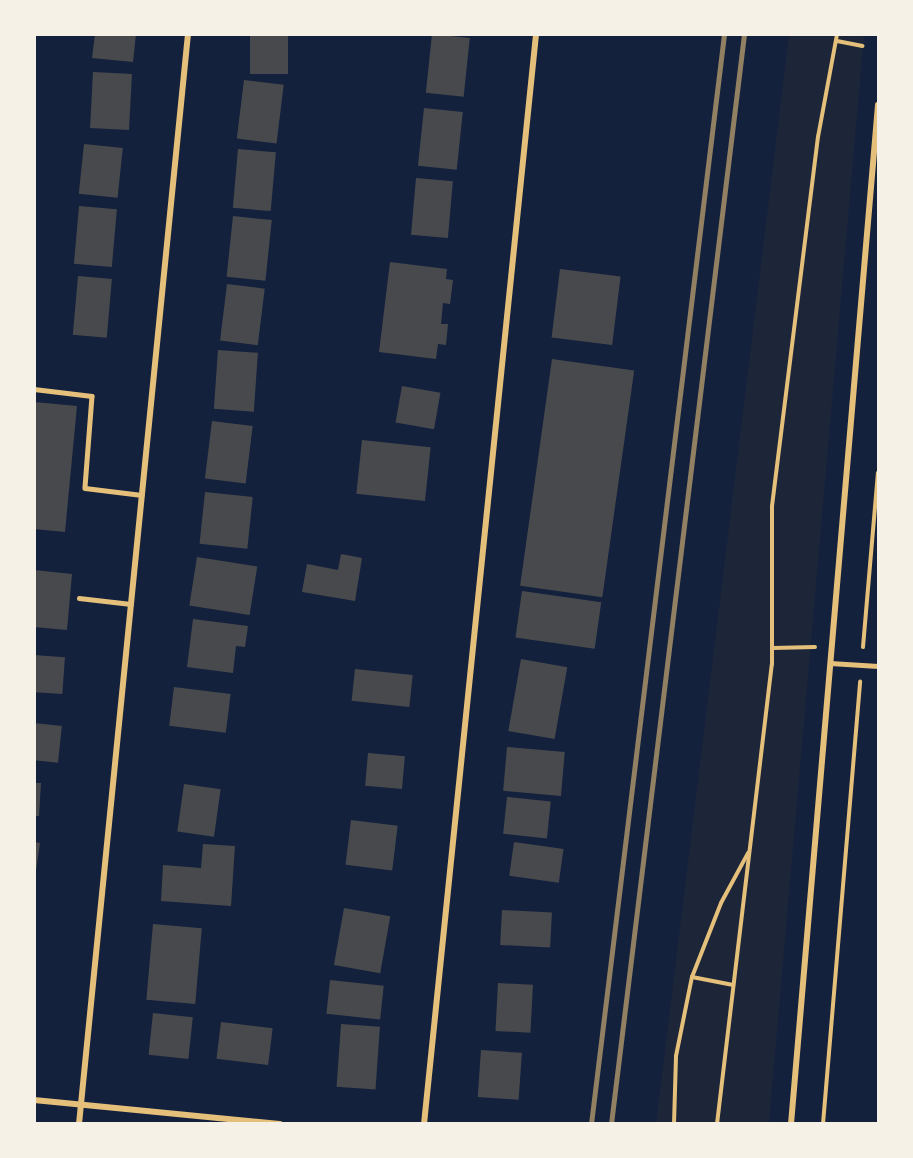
<!DOCTYPE html>
<html>
<head>
<meta charset="utf-8">
<style>
	body { margin:0 }
	#map { position:relative; width:913px; height:1158px; overflow:hidden; background:#14213d; font-family:Cabin,sans-serif }
	div>[style] { position:absolute }
	[style*='--x'] { left:calc(var(--x)*1px); top:calc(var(--y)*1px); width:calc(var(--w)*1px); rotate:calc(var(--a)*1deg) }
	.green>* { inset:0; background:#1d2539 }
	.building>* { inset:0; background:#48494c; transform-origin:0 0 }
	.path>* { height:4px; margin:-2px; padding:0 2px; transform-origin:2px; border-radius:2px; background:#e5c07b }
	.service>* { height:4.5px; margin:-2.25px; padding:0 2.25px; transform-origin:2.25px; border-radius:2.25px; background:#e5c07b }
	.minor>* { height:6px; margin:-3px; padding:0 3px; transform-origin:3px; border-radius:3px; background:#e5c07b }
	.rail>* { height:4.5px; margin:-2.25px; padding:0 2.25px; transform-origin:2.25px; border-radius:2.25px; background:#918062 }
	span { translate:-50% -50%; white-space:nowrap; text-align:center; line-height:1.15; -webkit-text-stroke:6px #f6f1e7; paint-order:stroke }
	.frame { position:absolute; inset:0; border:36px solid #f6f1e7; pointer-events:none }
</style>
</head>
<body>
<div id="map">
	<div class="green">
		<div style="clip-path:polygon(789px 35px,864px 35px,769px 1123px,656px 1124px)"></div>
	</div>
	<div class="building">
		<div style="clip-path:polygon(95px 34px,136px 34px,133px 62px,92px 58px)"></div>
		<div style="left:250px;top:34px;width:38px;height:40px"></div>
		<div style="left:432px;top:34px;width:38px;height:59px;rotate:6deg"></div>
		<div style="left:93px;top:72px;width:39px;height:56px;rotate:3deg"></div>
		<div style="left:244px;top:80px;width:40px;height:59px;rotate:7deg"></div>
		<div style="left:424px;top:108px;width:39px;height:58px;rotate:6deg"></div>
		<div style="left:84px;top:144px;width:39px;height:50px;rotate:6deg"></div>
		<div style="left:238px;top:149px;width:38px;height:59px;rotate:5deg"></div>
		<div style="left:416px;top:178px;width:37px;height:57px;rotate:5deg"></div>
		<div style="left:79px;top:206px;width:38px;height:58px;rotate:5deg"></div>
		<div style="left:233px;top:216px;width:39px;height:61px;rotate:6deg"></div>
		<div style="clip-path:polygon(390px 262px,447px 269px,446px 279px,453px 280px,450px 304px,443px 303px,441px 324px,448px 324px,446px 345px,438px 344px,436px 359px,379px 352px)"></div>
		<div style="left:560px;top:269px;width:61px;height:69px;rotate:7deg"></div>
		<div style="left:78px;top:276px;width:34px;height:59px;rotate:5deg"></div>
		<div style="left:227px;top:284px;width:38px;height:57px;rotate:7deg"></div>
		<div style="left:218px;top:350px;width:40px;height:59px;rotate:4deg"></div>
		<div style="left:552px;top:359px;width:83px;height:229px;rotate:8deg"></div>
		<div style="left:402px;top:386px;width:39px;height:37px;rotate:10deg"></div>
		<div style="clip-path:polygon(34px 402px,77px 406px,65px 532px,34px 529px)"></div>
		<div style="left:212px;top:421px;width:41px;height:58px;rotate:7deg"></div>
		<div style="left:362px;top:440px;width:69px;height:54px;rotate:6deg"></div>
		<div style="left:205px;top:492px;width:48px;height:52px;rotate:6deg"></div>
		<div style="clip-path:polygon(341px 554px,362px 558px,355px 601px,302px 592px,307px 564px,338px 570px)"></div>
		<div style="left:197px;top:557px;width:61px;height:49px;rotate:9deg"></div>
		<div style="clip-path:polygon(34px 570px,72px 574px,67px 630px,34px 627px)"></div>
		<div style="left:522px;top:591px;width:80px;height:47px;rotate:8deg"></div>
		<div style="clip-path:polygon(193px 619px,248px 626px,245px 647px,236px 646px,233px 673px,187px 667px)"></div>
		<div style="left:34px;top:655px;width:31px;height:37px;rotate:4deg"></div>
		<div style="left:521px;top:659px;width:47px;height:73px;rotate:10deg"></div>
		<div style="left:355px;top:669px;width:58px;height:32px;rotate:6deg"></div>
		<div style="left:174px;top:687px;width:57px;height:39px;rotate:7deg"></div>
		<div style="left:34px;top:723px;width:28px;height:37px;rotate:6deg"></div>
		<div style="left:507px;top:747px;width:58px;height:44px;rotate:5deg"></div>
		<div style="left:368px;top:753px;width:37px;height:33px;rotate:5deg"></div>
		<div style="clip-path:polygon(34px 783px,41px 783px,39px 816px,34px 816px)"></div>
		<div style="left:184px;top:784px;width:37px;height:48px;rotate:8deg"></div>
		<div style="left:507px;top:797px;width:44px;height:37px;rotate:6deg"></div>
		<div style="left:351px;top:820px;width:47px;height:45px;rotate:7deg"></div>
		<div style="clip-path:polygon(34px 842px,40px 843px,36px 871px,34px 871px)"></div>
		<div style="left:514px;top:842px;width:50px;height:34px;rotate:8deg"></div>
		<div style="clip-path:polygon(203px 844px,235px 846px,231px 906px,161px 901px,163px 865px,201px 868px)"></div>
		<div style="left:344px;top:908px;width:47px;height:58px;rotate:10deg"></div>
		<div style="left:502px;top:910px;width:50px;height:35px;rotate:3deg"></div>
		<div style="left:153px;top:924px;width:49px;height:76px;rotate:5deg"></div>
		<div style="left:330px;top:980px;width:54px;height:34px;rotate:6deg"></div>
		<div style="left:498px;top:983px;width:35px;height:48px;rotate:3deg"></div>
		<div style="left:153px;top:1013px;width:40px;height:42px;rotate:6deg"></div>
		<div style="left:221px;top:1022px;width:52px;height:37px;rotate:7deg"></div>
		<div style="left:341px;top:1024px;width:39px;height:63px;rotate:4deg"></div>
		<div style="left:481px;top:1050px;width:41px;height:47px;rotate:4deg"></div>
	</div>
	<div class="path">
		<div style="--x:837;--y:41;--w:26;--a:11"></div>
		<div style="--x:863;--y:647;--w:175;--a:-85.1"></div>
		<div style="--x:773;--y:648;--w:42;--a:-1.4"></div>
		<div style="--x:692;--y:977;--w:42;--a:11"></div>
		<div style="--x:674;--y:1124;--w:68;--a:-88.3"></div>
		<div style="--x:676;--y:1056;--w:81;--a:-78.6"></div>
		<div style="--x:692;--y:977;--w:79;--a:-68.6"></div>
		<div style="--x:721;--y:903;--w:57;--a:-61.6"></div>
		<div style="--x:717;--y:1124;--w:463;--a:-83.2"></div>
		<div style="--x:772;--y:664;--w:158;--a:-90"></div>
		<div style="--x:772;--y:506;--w:372;--a:-82.9"></div>
		<div style="--x:818;--y:137;--w:105;--a:-79.5"></div>
		<div style="--x:823;--y:1124;--w:444;--a:-85.2"></div>
	</div>
	<div class="service">
		<div style="--x:34;--y:389;--w:58;--a:6.9"></div>
		<div style="--x:92;--y:396;--w:92;--a:94.4"></div>
		<div style="--x:85;--y:488;--w:57;--a:7"></div>
		<div style="--x:79;--y:598;--w:52;--a:6.6"></div>
		<div style="--x:830;--y:663;--w:48;--a:3.6"></div>
	</div>
	<div class="minor">
		<div style="--x:34;--y:1100;--w:247;--a:5.6"></div>
		<div style="--x:79;--y:1124;--w:1095;--a:-84.29"></div>
		<div style="--x:424;--y:1124;--w:1096;--a:-84.13"></div>
		<div style="--x:791;--y:1124;--w:1023;--a:-85.12"></div>
	</div>
	<div class="rail">
		<div style="--x:591;--y:1124;--w:1098;--a:-83.04"></div>
		<div style="--x:611;--y:1124;--w:1098;--a:-83.04"></div>
	</div>
	<div class="frame"></div>
</div>
</body>
</html>
